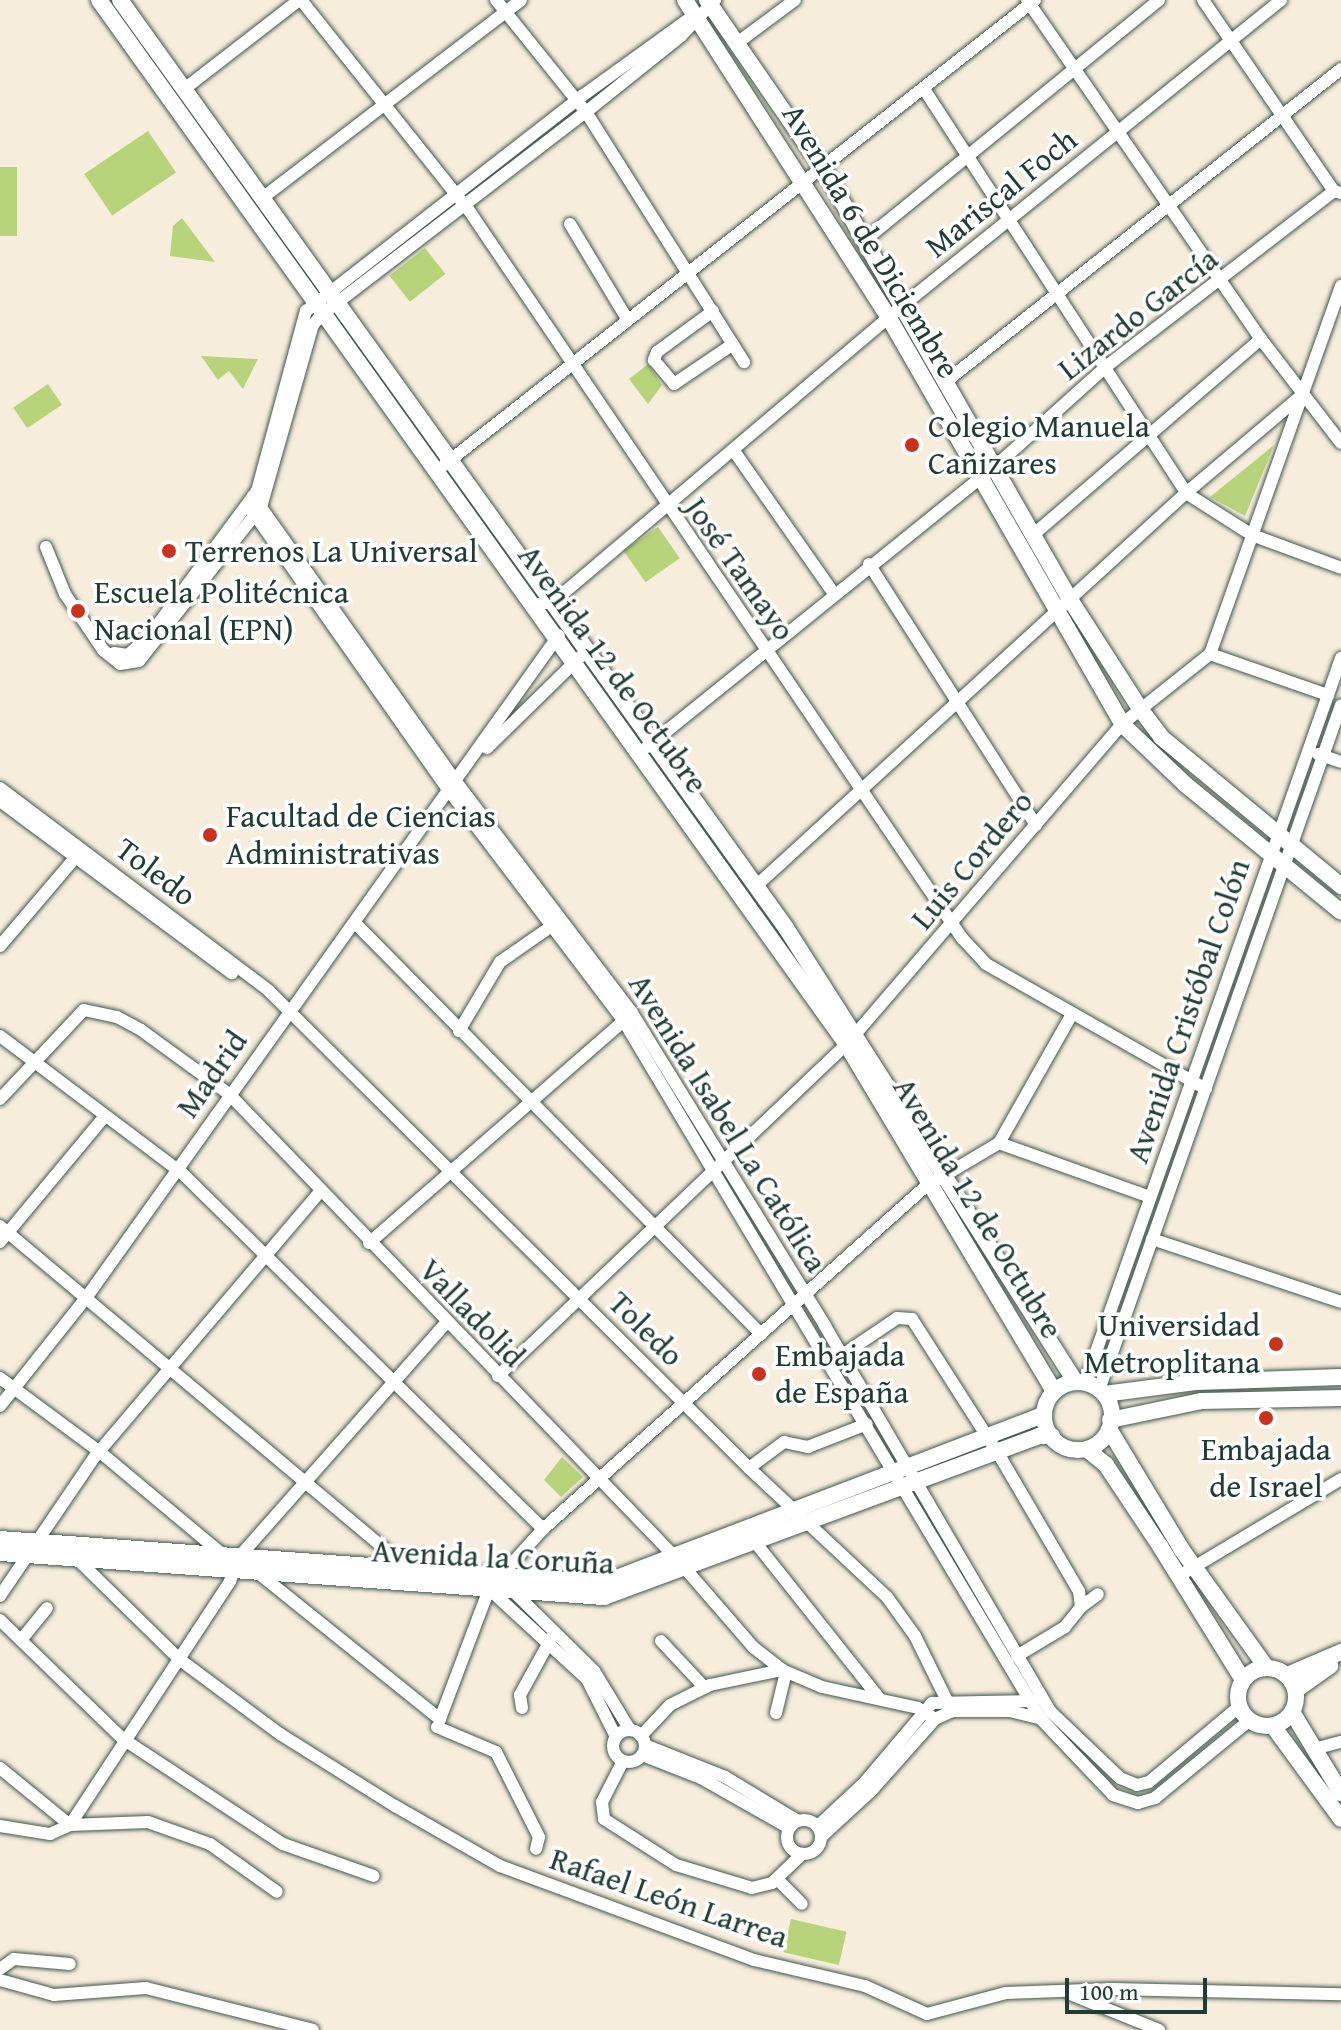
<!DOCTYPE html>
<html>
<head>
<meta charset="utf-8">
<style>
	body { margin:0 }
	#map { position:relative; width:1341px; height:2030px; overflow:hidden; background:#f7eddc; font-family:"Gentium Book Plus",serif }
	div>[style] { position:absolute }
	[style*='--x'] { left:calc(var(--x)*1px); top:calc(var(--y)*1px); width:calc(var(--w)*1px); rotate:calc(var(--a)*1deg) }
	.green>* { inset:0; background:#b8d47a; transform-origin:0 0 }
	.roads { filter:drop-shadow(0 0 2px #3f574d) drop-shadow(0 0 2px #3f574d) }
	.minor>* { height:12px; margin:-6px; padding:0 6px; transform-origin:6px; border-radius:6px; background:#fff }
	.minor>.ring { margin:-6px; padding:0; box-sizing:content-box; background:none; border:12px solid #fff; border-radius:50% }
	.major>* { height:16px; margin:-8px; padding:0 8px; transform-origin:8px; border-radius:8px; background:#fff }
	.major>.ring { margin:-8px; padding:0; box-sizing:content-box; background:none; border:16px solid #fff; border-radius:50% }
	.dots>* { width:22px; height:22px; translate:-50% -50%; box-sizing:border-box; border:4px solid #fff; border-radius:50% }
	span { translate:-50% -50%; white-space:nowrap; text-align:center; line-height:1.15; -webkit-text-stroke:7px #fff; paint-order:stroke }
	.street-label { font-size:32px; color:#1f3d34 }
	.poi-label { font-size:32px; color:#1f3d34 }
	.left { translate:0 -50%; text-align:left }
	.right { translate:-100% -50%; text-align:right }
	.scale { position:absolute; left:1065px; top:1978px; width:142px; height:36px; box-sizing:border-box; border:4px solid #1f3d34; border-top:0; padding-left:10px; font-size:24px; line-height:28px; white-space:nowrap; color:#1f3d34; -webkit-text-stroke:6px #fff; paint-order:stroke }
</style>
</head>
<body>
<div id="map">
	<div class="green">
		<div style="left:148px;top:131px;width:50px;height:77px;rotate:56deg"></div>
		<div style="left:0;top:167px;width:17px;height:69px"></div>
		<div style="clip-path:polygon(182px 218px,215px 262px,170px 256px,173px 226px)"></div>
		<div style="left:425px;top:248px;width:33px;height:45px;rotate:52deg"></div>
		<div style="clip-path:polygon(201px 356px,258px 359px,243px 389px,229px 371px,218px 380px)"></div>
		<div style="clip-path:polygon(648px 364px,662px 385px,648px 404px,629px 379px)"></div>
		<div style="left:48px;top:384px;width:25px;height:42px;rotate:56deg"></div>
		<div style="clip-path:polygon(1274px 445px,1245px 516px,1210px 497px)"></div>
		<div style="left:658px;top:527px;width:38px;height:42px;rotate:55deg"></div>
		<div style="clip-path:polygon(562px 1457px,583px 1477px,561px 1497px,544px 1480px)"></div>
		<div style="left:791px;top:1919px;width:57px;height:34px;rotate:13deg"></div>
	</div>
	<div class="roads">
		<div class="minor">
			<div style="--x:301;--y:0;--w:268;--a:51.4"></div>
			<div style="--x:468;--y:209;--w:881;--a:55.88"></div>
			<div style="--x:962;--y:938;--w:35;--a:47"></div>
			<div style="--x:986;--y:964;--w:253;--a:29.6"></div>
			<div style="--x:496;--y:0;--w:144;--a:51.2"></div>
			<div style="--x:586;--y:112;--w:296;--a:57.7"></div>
			<div style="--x:1027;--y:0;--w:417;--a:55.4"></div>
			<div style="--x:1264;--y:343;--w:126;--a:52.4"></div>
			<div style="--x:1203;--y:0;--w:232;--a:55.6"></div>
			<div style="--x:1334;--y:191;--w:7;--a:16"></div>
			<div style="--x:737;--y:43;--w:72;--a:-36.6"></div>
			<div style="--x:924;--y:89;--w:482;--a:57"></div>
			<div style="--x:1186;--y:493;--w:78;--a:32.5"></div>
			<div style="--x:1252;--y:535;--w:95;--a:20.3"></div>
			<div style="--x:183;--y:90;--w:147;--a:-37.8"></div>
			<div style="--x:261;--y:199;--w:327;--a:-37.4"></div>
			<div style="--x:570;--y:224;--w:111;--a:59"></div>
			<div style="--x:866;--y:239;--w:378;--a:-39.2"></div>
			<div style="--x:713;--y:311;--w:69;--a:143.8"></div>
			<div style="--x:657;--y:352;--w:9;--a:111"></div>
			<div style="--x:654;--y:360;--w:31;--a:50"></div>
			<div style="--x:674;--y:384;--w:71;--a:-34.1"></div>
			<div style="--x:944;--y:383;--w:506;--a:-38.34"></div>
			<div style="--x:734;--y:451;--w:174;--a:55"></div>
			<div style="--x:444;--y:465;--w:752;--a:-38.2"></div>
			<div style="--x:253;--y:496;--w:352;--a:54.6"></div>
			<div style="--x:457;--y:783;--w:289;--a:52.7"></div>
			<div style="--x:632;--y:1013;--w:368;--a:58.3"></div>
			<div style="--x:825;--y:1326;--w:447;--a:59.7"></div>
			<div style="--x:1051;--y:1712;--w:95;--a:43.7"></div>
			<div style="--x:1120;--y:1778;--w:18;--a:22"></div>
			<div style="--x:1137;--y:1785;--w:12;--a:-14"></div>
			<div style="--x:1149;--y:1782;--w:119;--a:-39.9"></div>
			<div style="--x:248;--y:505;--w:351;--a:54.9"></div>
			<div style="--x:450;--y:792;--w:286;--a:52.8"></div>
			<div style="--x:623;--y:1020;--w:814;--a:59.12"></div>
			<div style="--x:1041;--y:1719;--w:105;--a:46.5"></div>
			<div style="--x:1113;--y:1795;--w:26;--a:18"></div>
			<div style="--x:1138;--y:1803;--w:18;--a:-16"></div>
			<div style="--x:1155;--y:1798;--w:123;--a:-39.4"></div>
			<div style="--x:1033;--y:535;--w:301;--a:-40.7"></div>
			<div style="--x:46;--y:547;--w:51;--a:68"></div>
			<div style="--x:65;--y:594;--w:68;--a:55.8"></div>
			<div style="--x:103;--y:650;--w:22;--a:39"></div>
			<div style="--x:120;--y:664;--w:19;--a:-9"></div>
			<div style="--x:139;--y:661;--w:196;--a:-51.6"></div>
			<div style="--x:261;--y:507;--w:189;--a:-74.1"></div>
			<div style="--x:313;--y:325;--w:13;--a:-51"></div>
			<div style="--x:321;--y:315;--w:334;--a:-37.5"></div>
			<div style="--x:586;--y:112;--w:122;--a:-38.7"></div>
			<div style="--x:681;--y:36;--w:50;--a:-46.6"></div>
			<div style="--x:869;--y:564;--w:310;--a:57.4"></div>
			<div style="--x:532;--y:605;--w:21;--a:-8"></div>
			<div style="--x:553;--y:602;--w:458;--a:-40.3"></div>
			<div style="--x:902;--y:306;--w:487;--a:-38.9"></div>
			<div style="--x:114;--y:653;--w:14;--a:8"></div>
			<div style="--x:128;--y:655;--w:30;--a:-42"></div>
			<div style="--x:150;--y:635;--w:179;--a:-53.4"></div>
			<div style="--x:257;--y:491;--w:187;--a:-74.8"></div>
			<div style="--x:306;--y:311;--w:350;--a:-37.9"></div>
			<div style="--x:582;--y:96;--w:137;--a:-35.8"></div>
			<div style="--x:1210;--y:654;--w:125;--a:19.2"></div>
			<div style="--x:647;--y:747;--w:452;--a:-38.9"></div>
			<div style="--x:999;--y:463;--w:147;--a:-42"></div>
			<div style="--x:1108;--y:365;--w:285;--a:-37.6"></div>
			<div style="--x:487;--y:748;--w:130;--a:-44.4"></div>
			<div style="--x:1318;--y:754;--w:24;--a:19"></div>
			<div style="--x:0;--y:788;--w:337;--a:37"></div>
			<div style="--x:269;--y:991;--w:677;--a:44.82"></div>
			<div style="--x:749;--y:1468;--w:189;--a:43.1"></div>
			<div style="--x:887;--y:1597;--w:48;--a:54.3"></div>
			<div style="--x:915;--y:1636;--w:84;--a:63.7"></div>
			<div style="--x:0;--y:801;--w:289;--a:36.6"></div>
			<div style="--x:756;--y:886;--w:583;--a:-42.43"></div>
			<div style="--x:1186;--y:493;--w:152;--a:-40.2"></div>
			<div style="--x:355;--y:923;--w:578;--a:45.35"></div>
			<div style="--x:0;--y:946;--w:123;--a:-49.6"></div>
			<div style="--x:459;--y:1031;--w:80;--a:-59.3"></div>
			<div style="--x:500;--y:962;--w:72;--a:-34.8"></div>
			<div style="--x:0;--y:1036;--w:229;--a:37"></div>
			<div style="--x:183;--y:1174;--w:506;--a:44.6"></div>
			<div style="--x:0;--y:1099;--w:122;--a:-46.7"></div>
			<div style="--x:84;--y:1010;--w:34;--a:12"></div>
			<div style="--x:117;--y:1017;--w:27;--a:28"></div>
			<div style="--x:141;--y:1030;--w:109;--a:36"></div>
			<div style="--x:229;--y:1094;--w:644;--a:46.07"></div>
			<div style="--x:676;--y:1558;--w:118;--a:49.1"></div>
			<div style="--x:753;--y:1647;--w:37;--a:38"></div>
			<div style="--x:782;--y:1670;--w:43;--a:23"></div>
			<div style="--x:822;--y:1687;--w:98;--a:12.3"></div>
			<div style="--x:918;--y:1708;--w:20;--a:33"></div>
			<div style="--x:999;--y:1143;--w:160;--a:19.7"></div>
			<div style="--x:0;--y:1226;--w:537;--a:40.01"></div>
			<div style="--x:1152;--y:1239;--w:199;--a:18.4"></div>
			<div style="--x:0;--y:1242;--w:163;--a:-50.2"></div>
			<div style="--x:369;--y:1243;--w:345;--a:-41.1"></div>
			<div style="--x:838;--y:1358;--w:71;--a:-34.1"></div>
			<div style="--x:897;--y:1318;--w:15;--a:4"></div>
			<div style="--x:912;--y:1319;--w:167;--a:57.4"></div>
			<div style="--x:1002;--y:1460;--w:152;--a:59.6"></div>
			<div style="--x:1079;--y:1591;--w:16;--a:83"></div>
			<div style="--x:1081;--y:1607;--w:26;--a:129"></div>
			<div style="--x:1065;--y:1627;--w:56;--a:148.9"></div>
			<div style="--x:498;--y:1376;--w:480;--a:-43.6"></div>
			<div style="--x:846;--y:1045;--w:423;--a:-49.3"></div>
			<div style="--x:1122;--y:724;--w:112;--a:-38.5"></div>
			<div style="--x:1210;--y:654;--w:391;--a:-70.4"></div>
			<div style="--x:0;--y:1378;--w:124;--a:36.5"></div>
			<div style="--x:100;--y:1452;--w:160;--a:39.9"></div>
			<div style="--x:1085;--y:1383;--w:769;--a:-70.55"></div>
			<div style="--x:1099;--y:1390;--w:726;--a:-70.54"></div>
			<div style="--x:0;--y:1406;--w:138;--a:-51.5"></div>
			<div style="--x:86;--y:1298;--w:814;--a:-54.5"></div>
			<div style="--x:749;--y:1468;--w:44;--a:-36.6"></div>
			<div style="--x:784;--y:1442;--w:25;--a:12"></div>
			<div style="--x:808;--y:1447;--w:63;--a:-21.3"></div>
			<div style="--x:751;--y:1537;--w:206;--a:51.5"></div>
			<div style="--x:76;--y:1558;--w:144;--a:44.4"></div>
			<div style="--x:179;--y:1659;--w:126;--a:36.6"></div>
			<div style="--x:280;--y:1734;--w:136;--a:32.1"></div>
			<div style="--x:395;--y:1806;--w:121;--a:29.7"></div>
			<div style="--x:500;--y:1866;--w:271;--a:20.3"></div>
			<div style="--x:754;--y:1960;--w:114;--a:13.2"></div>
			<div style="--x:865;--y:1986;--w:68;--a:24.3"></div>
			<div style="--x:927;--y:2014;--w:82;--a:-14.9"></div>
			<div style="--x:1006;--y:1993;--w:107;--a:-2.1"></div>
			<div style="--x:1113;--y:1989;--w:228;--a:1.3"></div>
			<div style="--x:257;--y:1572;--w:235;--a:38.8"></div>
			<div style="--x:440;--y:1719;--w:139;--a:-69.3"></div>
			<div style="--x:489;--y:1589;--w:81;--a:-48"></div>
			<div style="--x:543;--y:1529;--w:513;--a:-41.84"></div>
			<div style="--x:925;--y:1187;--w:86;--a:-30.7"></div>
			<div style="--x:999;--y:1143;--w:148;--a:-60.5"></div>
			<div style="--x:1179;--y:1576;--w:189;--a:-30.9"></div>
			<div style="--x:489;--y:1589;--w:133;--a:42.6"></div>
			<div style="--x:587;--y:1679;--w:65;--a:63.4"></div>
			<div style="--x:512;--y:1590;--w:115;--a:44.6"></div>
			<div style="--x:594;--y:1671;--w:69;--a:58.6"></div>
			<div style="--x:0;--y:1596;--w:171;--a:-55.8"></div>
			<div style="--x:96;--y:1455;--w:345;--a:-49.6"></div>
			<div style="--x:1081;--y:1607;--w:21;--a:-37"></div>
			<div style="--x:0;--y:1620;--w:171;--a:44.1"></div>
			<div style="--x:123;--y:1739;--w:191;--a:33.3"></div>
			<div style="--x:283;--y:1844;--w:96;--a:19.4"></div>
			<div style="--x:21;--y:1640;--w:41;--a:-50.9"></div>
			<div style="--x:661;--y:1641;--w:64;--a:46.9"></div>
			<div style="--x:522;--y:1708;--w:13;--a:-99"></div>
			<div style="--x:520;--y:1695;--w:66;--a:-61.1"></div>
			<div style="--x:776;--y:1713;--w:42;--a:-76.3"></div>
			<div style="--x:437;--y:1727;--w:64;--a:23"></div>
			<div style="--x:496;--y:1752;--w:95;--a:63.2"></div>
			<div style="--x:539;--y:1837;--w:12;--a:104"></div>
			<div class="ring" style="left:613px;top:1730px;width:20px;height:20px"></div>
			<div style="--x:641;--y:1736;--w:42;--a:-46.9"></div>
			<div style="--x:670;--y:1705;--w:45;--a:-26.6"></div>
			<div style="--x:710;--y:1685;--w:74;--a:-11.8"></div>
			<div style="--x:645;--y:1745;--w:86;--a:21.8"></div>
			<div style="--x:725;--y:1777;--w:85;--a:31.1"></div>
			<div style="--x:1314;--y:1749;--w:28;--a:-15"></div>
			<div style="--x:642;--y:1755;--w:63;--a:21.3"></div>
			<div style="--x:701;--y:1778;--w:101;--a:29.6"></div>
			<div style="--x:623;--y:1761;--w:46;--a:117.1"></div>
			<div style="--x:602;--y:1802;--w:17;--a:83"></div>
			<div style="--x:604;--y:1819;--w:85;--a:32.6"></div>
			<div style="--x:676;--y:1865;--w:79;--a:16.8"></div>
			<div style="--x:752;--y:1888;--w:21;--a:-14"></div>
			<div style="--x:772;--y:1883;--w:42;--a:-44"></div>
			<div style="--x:0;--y:1768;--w:90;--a:39.2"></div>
			<div style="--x:70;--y:1825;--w:78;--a:-2.2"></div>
			<div style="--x:148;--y:1822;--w:66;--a:19.5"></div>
			<div style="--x:210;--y:1844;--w:82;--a:35.6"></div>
			<div class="ring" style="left:787px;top:1820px;width:22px;height:22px"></div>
			<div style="--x:0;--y:1826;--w:51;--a:9.1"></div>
			<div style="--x:50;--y:1834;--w:22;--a:-24"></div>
			<div style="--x:70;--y:1825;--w:292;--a:-56.7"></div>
			<div style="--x:230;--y:1581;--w:26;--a:-69"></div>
			<div style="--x:239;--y:1557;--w:311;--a:-48.5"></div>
			<div style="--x:818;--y:1826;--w:64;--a:-43.1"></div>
			<div style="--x:865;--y:1782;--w:104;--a:-49.7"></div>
			<div style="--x:932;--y:1703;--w:102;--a:-1.1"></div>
			<div style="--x:822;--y:1836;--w:68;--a:-42.6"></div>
			<div style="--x:872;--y:1790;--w:95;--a:-48.4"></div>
			<div style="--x:935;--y:1719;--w:19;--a:-25"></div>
			<div style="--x:952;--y:1711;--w:58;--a:0"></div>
			<div style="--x:1010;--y:1711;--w:32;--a:14"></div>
			<div style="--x:777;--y:1879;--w:35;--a:45"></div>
			<div style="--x:0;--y:1969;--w:17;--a:-36"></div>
			<div style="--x:14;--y:1959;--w:56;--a:5.1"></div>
			<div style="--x:0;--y:1980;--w:56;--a:15.5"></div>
			<div style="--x:54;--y:1995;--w:92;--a:-4.4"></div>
			<div style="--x:146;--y:1988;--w:172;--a:14.1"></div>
			<div style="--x:1070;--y:1994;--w:96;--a:22"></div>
		</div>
		<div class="major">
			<div style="--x:99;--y:0;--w:1282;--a:54.4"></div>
			<div style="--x:845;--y:1042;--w:407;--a:59.1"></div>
			<div style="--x:120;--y:0;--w:1142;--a:54.33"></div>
			<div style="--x:786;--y:928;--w:537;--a:57.46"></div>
			<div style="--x:685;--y:0;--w:378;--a:57.3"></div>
			<div style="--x:889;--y:318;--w:468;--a:60.1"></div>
			<div style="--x:1122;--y:724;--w:88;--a:43.6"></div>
			<div style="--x:1186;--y:785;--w:200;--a:39.3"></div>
			<div style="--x:707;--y:0;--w:206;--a:55.5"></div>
			<div style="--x:824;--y:170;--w:497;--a:60.2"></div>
			<div style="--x:1071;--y:601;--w:130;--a:57.3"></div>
			<div style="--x:1141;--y:710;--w:34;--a:53"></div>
			<div style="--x:1161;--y:737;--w:234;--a:39.6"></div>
			<div class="ring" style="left:1044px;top:1382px;width:52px;height:52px"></div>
			<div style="--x:1104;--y:1394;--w:94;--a:-7.4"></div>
			<div style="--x:1197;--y:1382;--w:144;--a:-2"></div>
			<div style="--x:1110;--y:1420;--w:94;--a:-11.7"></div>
			<div style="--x:1202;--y:1401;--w:139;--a:-1.2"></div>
			<div style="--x:1109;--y:1429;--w:141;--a:58.9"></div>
			<div style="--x:1182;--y:1550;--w:144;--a:54.3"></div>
			<div style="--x:1089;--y:1451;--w:22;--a:39"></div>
			<div style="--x:1106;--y:1465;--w:97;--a:56.3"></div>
			<div style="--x:1160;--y:1546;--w:158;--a:58.2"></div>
			<div style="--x:0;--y:1539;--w:605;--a:4.17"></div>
			<div style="--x:603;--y:1583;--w:472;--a:-20.9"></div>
			<div style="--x:0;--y:1553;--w:606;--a:4.17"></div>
			<div style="--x:604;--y:1597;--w:464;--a:-20.3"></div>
			<div style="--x:1039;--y:1436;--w:13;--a:0"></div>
			<div class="ring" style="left:1238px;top:1668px;width:42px;height:42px"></div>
			<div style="--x:1287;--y:1675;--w:59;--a:-23.1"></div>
			<div style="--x:1296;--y:1690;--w:42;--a:-35.2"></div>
			<div style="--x:1292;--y:1712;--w:95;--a:58.8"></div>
			<div style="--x:1273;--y:1726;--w:115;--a:53.8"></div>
		</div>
	</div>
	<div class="dots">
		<div style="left:912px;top:445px;background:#c8321e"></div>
		<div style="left:169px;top:551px;background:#c8321e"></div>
		<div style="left:78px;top:611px;background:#c8321e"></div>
		<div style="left:210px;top:835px;background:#c8321e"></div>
		<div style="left:1276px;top:1344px;background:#c8321e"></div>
		<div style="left:759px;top:1374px;background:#c8321e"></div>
		<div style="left:1266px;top:1418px;background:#c8321e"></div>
	</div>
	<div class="street-label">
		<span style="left:1001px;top:193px;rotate:-39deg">Mariscal Foch</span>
		<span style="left:871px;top:241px;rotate:59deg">Avenida 6 de Diciembre</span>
		<span style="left:1138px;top:314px;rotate:-38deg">Lizardo García</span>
		<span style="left:740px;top:569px;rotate:55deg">José Tamayo</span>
		<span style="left:613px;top:669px;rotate:54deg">Avenida 12 de Octubre</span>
		<span style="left:972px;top:860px;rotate:-50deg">Luis Cordero</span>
		<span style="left:156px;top:872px;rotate:37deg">Toledo</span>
		<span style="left:1188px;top:1011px;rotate:-71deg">Avenida Cristóbal Colón</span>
		<span style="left:212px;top:1074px;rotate:-55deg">Madrid</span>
		<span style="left:728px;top:1123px;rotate:58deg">Avenida Isabel La Católica</span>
		<span style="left:978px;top:1208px;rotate:59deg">Avenida 12 de Octubre</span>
		<span style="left:472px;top:1313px;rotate:46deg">Valladolid</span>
		<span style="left:646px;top:1329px;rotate:45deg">Toledo</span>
		<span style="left:493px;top:1557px;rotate:3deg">Avenida la Coruña</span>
		<span style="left:669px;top:1898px;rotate:19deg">Rafael León Larrea</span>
	</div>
	<div class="poi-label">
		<span class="left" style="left:928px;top:445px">Colegio Manuela<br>Cañizares</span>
		<span class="left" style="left:185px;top:551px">Terrenos La Universal</span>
		<span class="left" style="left:94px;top:611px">Escuela Politécnica<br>Nacional (EPN)</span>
		<span class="left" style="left:226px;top:835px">Facultad de Ciencias<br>Administrativas</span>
		<span class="right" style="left:1260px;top:1344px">Universidad<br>Metroplitana</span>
		<span class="left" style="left:775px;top:1374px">Embajada<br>de España</span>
		<span style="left:1266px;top:1468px">Embajada<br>de Israel</span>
	</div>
	<div class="scale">100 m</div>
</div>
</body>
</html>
